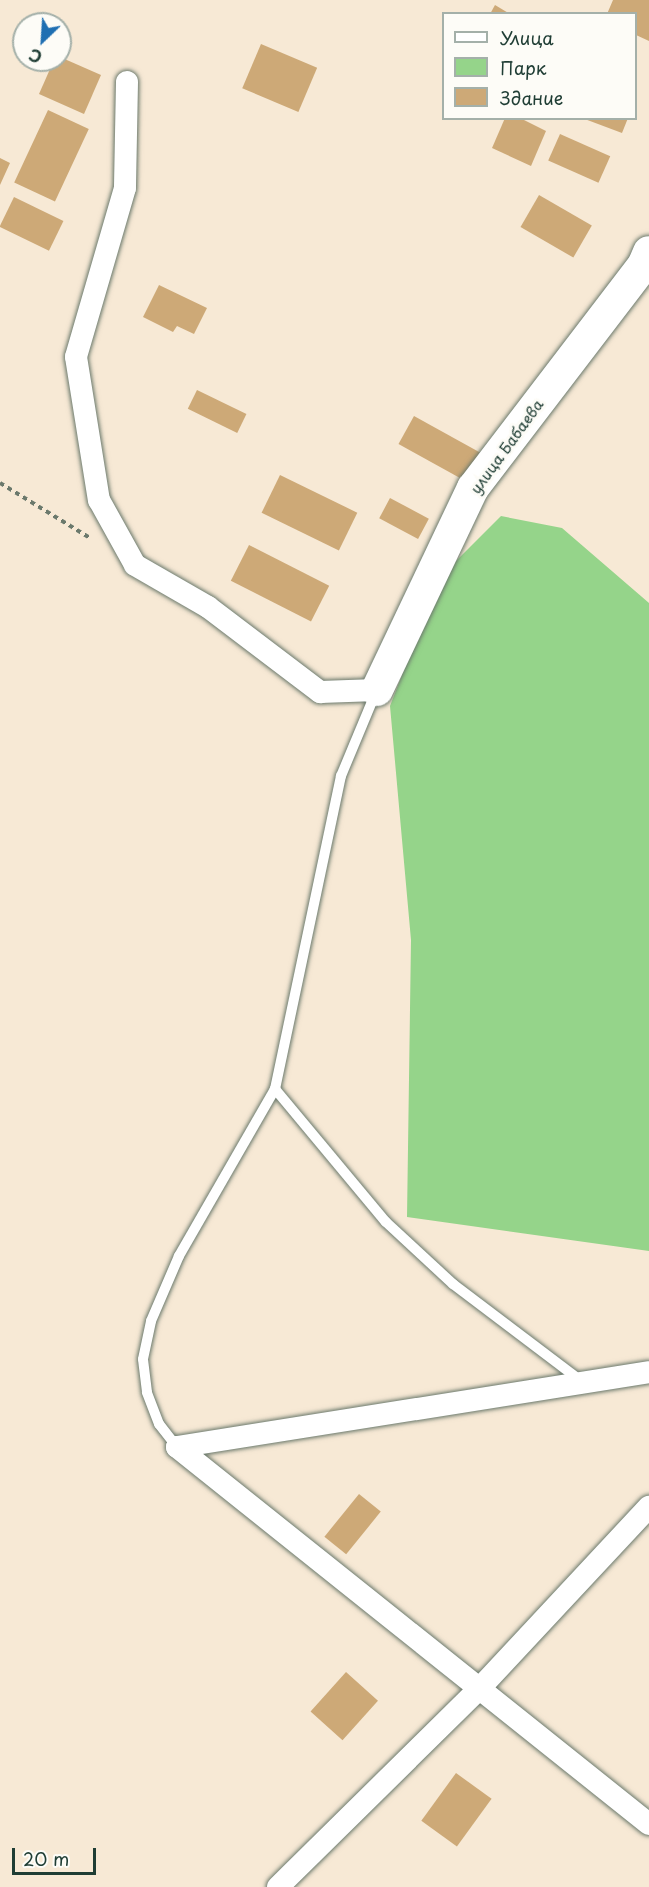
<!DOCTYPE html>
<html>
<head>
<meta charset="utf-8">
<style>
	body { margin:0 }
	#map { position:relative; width:649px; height:1887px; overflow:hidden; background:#f7e9d5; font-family:"Playpen Sans",sans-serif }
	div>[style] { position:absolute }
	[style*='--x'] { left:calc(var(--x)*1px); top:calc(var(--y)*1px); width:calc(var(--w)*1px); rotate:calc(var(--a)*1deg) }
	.green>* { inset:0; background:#95d48a }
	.building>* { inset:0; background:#cda977; transform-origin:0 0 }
	.path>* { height:4px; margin-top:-2px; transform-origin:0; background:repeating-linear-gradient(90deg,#6b796c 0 4.5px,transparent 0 9px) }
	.roads { filter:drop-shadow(0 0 2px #6b796c) drop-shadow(0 0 2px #6b796c) }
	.lane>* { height:10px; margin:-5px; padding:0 5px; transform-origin:5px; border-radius:5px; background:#fff }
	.street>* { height:22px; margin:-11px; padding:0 11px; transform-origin:11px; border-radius:11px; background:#fff }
	.secondary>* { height:32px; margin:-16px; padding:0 16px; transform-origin:16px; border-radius:16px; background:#fff }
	span { translate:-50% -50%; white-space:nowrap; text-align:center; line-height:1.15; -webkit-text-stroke:6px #fdfcf7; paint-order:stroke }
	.street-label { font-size:15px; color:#1f3d34 }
	.legend { position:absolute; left:442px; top:12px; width:195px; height:108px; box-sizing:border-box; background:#fdfcf7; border:2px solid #a4b0a9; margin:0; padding:8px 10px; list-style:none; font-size:18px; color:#1f3d34 }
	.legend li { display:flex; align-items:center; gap:12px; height:30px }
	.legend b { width:30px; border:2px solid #a4b0a9 }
	.north { position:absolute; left:12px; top:12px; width:60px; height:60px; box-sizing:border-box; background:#fdfcf7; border:2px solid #a4b0a9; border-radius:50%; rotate:205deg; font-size:16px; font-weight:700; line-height:24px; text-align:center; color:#1f3d34 }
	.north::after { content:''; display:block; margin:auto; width:21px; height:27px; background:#1f6fb2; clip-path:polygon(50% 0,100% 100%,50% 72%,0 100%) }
	.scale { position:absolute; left:12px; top:1848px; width:84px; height:27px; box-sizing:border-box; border:3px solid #1f3d34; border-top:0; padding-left:8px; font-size:18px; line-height:21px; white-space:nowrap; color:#1f3d34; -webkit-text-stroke:4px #fdfcf7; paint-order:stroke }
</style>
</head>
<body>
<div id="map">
	<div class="green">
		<div style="clip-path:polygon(501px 516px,562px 528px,649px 603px,649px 1251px,407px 1217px,411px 940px,390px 706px,440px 577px)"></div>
	</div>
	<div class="building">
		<div style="clip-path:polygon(613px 0,649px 0,649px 41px,636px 35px,636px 14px,607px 14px)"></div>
		<div style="clip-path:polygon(495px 5px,510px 14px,490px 14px)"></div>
		<div style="left:261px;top:44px;width:61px;height:48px;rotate:23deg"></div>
		<div style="clip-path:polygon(60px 57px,101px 75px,84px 114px,39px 94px,54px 60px)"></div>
		<div style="left:48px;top:110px;width:45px;height:80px;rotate:25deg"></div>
		<div style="clip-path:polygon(505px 118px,520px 118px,546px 131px,531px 166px,492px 148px)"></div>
		<div style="clip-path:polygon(582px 118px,628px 118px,622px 133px)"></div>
		<div style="left:560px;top:134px;width:55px;height:29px;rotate:24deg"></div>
		<div style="clip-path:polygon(0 158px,10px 163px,0 185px)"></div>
		<div style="left:539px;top:195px;width:61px;height:37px;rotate:30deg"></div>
		<div style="left:14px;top:197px;width:55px;height:33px;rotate:26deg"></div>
		<div style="clip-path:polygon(159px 285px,207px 308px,194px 334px,177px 326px,173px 332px,143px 317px)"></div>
		<div style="left:197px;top:390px;width:55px;height:21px;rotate:26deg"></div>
		<div style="left:414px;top:416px;width:77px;height:32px;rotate:29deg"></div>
		<div style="left:280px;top:475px;width:86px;height:42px;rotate:26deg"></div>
		<div style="left:390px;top:498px;width:44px;height:23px;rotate:28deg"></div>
		<div style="left:249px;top:545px;width:90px;height:40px;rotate:27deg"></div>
		<div style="left:359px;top:1494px;width:28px;height:55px;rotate:39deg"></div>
		<div style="left:346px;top:1672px;width:43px;height:53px;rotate:42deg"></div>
		<div style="left:456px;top:1773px;width:44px;height:59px;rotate:36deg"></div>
	</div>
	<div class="path">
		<div style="--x:0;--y:483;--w:105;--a:31.4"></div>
	</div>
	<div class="roads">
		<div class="lane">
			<div style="--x:275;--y:1089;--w:173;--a:50.2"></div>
			<div style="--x:386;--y:1222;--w:91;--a:42.8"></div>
			<div style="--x:453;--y:1284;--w:159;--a:37.1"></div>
			<div style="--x:177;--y:1447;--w:29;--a:-128"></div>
			<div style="--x:159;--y:1424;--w:34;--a:-111"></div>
			<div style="--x:147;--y:1392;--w:33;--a:-97"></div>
			<div style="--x:143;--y:1359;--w:39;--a:-78"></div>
			<div style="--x:151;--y:1321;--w:71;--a:-66.7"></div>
			<div style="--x:179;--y:1256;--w:193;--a:-60.1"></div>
			<div style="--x:275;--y:1089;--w:320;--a:-78.1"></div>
			<div style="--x:341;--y:776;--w:91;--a:-67.4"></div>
		</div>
		<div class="street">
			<div style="--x:127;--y:82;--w:106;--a:91.1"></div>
			<div style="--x:125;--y:188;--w:176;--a:106.2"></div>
			<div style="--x:76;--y:357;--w:145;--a:80.9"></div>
			<div style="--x:99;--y:500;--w:74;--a:61"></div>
			<div style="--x:135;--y:565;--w:84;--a:29.9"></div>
			<div style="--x:208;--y:607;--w:141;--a:37.2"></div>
			<div style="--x:320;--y:692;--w:57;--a:-2"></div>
			<div style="--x:177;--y:1447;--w:604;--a:38.62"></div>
			<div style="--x:177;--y:1447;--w:478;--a:-9"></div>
			<div style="--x:278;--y:1887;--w:284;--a:-44.6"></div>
			<div style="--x:480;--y:1688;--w:248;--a:-47"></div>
		</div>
		<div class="secondary">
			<div style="--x:377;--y:690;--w:224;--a:-64.6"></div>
			<div style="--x:473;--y:488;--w:280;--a:-52.6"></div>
			<div style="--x:643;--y:266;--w:15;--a:-67"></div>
		</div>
	</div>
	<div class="street-label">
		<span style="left:506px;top:446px;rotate:-54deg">улица Бабаева</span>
	</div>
	<ul class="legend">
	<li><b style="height:8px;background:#fff"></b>Улица</li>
	<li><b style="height:16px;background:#95d48a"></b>Парк</li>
	<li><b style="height:16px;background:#cda977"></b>Здание</li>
	</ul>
	<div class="north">С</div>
	<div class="scale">20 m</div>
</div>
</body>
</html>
